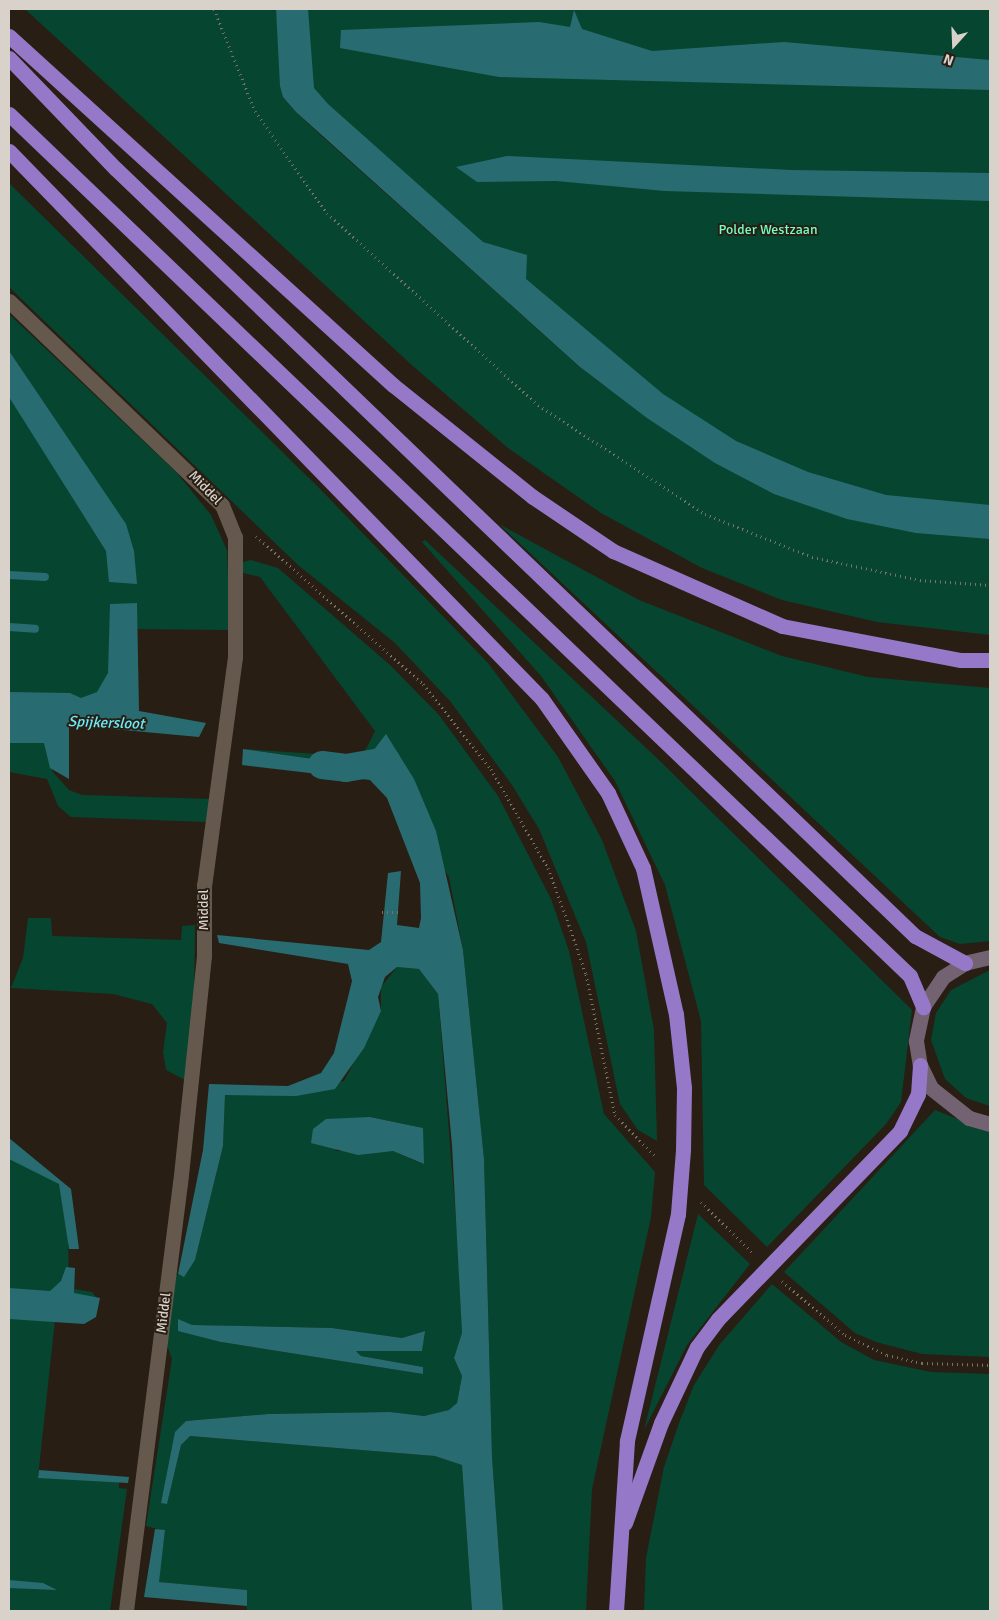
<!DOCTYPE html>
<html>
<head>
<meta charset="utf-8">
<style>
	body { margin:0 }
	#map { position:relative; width:999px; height:1620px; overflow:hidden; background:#281e13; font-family:Signika,sans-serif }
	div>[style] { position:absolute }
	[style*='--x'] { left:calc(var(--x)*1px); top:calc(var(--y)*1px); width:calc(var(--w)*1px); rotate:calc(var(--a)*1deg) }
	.green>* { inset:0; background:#064630 }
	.water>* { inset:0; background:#286c72 }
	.stream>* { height:8px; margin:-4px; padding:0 4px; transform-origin:4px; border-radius:4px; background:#286c72 }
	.canal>* { height:28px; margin:-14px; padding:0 14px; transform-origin:14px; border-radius:14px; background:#286c72 }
	.path>* { height:3px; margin-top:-1.5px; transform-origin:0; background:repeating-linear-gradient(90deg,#7b736a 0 1px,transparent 0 5px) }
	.street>* { height:15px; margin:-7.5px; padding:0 7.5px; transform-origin:7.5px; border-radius:7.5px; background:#65594d }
	.secondary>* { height:15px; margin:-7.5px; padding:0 7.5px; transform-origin:7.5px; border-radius:7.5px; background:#736372 }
	.highway>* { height:15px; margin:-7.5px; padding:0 7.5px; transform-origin:7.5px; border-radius:7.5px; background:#9579c8 }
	span { translate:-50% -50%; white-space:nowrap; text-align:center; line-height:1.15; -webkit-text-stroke:4px #281e13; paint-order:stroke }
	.park-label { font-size:14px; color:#76fcc4 }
	.street-label { font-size:14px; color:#d9d2cb }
	.water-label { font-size:15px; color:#6becf8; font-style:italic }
	.frame { position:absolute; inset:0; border:10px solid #d9d2cb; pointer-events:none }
	.north { position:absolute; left:929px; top:20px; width:50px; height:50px; -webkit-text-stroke:4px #281e13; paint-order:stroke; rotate:200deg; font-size:14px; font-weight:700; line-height:20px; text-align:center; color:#d9d2cb }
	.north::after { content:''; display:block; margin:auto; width:18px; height:22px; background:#d9d2cb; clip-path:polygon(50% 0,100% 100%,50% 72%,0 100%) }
</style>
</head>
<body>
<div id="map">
	<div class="green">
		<div style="clip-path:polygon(25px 9px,276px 9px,283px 97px,296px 112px,316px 131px,580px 367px,611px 391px,297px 112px,284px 97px,282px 86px,277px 9px,990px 9px,990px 635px,877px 622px,782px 600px,702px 568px,601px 513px,508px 448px,414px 367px)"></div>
		<div style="clip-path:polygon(9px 183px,323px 492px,488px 663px,558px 757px,602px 840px,636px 931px,654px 1030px,657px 1141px,638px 1130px,620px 1104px,586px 942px,539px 829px,512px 785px,450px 701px,395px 643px,298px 565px,9px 287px)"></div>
		<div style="clip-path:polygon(9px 314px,177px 473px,211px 515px,227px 550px,230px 630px,135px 629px,136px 721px,63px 722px,52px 771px,69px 790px,82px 795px,212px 799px,207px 822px,71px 817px,58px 806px,47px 779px,9px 772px)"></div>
		<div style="clip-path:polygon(499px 524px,639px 600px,782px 656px,868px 677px,990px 688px,990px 941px,960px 944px,940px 937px)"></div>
		<div style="clip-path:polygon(425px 540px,661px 762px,912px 1010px,901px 1102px,886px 1124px,767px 1247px,704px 1185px,701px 1021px,665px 885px,615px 781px,541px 676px,422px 542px)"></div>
		<div style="clip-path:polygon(251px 560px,278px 568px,390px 665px,439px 715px,498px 796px,551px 899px,569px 951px,604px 1114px,655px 1172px,651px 1217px,592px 1489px,586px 1611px,503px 1611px,492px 1457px,484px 1159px,463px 950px,449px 877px,373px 751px,369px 767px,243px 749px,362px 757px,375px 731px,260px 577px,243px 573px,243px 562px)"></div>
		<div style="clip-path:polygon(28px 918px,51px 918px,52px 936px,181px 940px,182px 926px,195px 925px,194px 1005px,185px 1080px,166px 1070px,163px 1052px,167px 1023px,152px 1004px,113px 994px,11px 988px,23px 958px)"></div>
		<div style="clip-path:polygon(evenodd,397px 967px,419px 969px,438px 994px,458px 1245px,462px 1334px,454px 1358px,462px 1376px,457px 1403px,450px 1410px,424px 1416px,390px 1412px,268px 1414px,186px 1421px,161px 1502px,167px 1503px,181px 1445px,189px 1436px,435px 1456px,462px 1465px,472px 1611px,247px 1611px,246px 1590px,158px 1582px,165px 1531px,146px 1526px,172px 1359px,166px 1343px,173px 1274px,184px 1276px,195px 1260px,223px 1146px,225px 1095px,344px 1081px,381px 1011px,381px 987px,397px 967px,370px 1117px,423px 1128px,423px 1164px,393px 1151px,335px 1151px,370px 1117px,397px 967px,178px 1320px,191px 1325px,332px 1328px,402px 1338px,424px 1331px,422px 1351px,356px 1351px,361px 1356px,423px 1367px,423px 1374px,221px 1342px,178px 1320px)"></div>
		<div style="clip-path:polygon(990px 970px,990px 1106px,966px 1098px,945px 1079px,931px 1040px,936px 1013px,951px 990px)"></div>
		<div style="clip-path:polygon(935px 1110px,990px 1132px,990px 1357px,922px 1354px,876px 1342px,855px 1333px,784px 1272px)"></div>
		<div style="clip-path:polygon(9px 1150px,67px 1189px,69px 1288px,92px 1292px,96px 1297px,96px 1301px,56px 1311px,38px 1477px,119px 1482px,119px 1488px,127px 1489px,110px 1611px,9px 1611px)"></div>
		<div style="clip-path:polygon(698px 1214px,750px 1264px,687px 1345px,644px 1430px)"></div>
		<div style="clip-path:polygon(772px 1284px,841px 1342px,874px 1360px,931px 1372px,990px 1374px,990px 1611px,644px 1611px,646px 1558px,664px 1467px,679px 1423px,694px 1385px,720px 1344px)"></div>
	</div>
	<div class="water">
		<div style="clip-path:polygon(276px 9px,308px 9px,314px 88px,328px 104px,483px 242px,527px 255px,526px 279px,663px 394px,736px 441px,808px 472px,886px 495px,990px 505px,990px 539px,916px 533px,847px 519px,774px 494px,715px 463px,647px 418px,580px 367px,296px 112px,283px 97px,280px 86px)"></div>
		<div style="clip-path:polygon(574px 10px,582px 29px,652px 51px,784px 42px,990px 60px,990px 90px,499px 77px,340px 48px,341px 30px,539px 22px,570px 27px)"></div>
		<div style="clip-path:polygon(507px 156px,791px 170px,990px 173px,990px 201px,665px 191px,556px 181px,477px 182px,456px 167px)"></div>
		<div style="clip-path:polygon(9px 351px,126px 524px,134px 551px,137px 584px,109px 582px,106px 551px,9px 397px)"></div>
		<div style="clip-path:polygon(137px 603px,139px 711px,206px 723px,199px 737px,69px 725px,69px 779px,50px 768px,44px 743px,9px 743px,9px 692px,70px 693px,81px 698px,97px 692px,108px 673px,110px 604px)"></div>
		<div style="clip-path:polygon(386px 734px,414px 779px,436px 831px,463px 950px,484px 1159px,492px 1457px,503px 1611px,472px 1611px,462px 1465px,435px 1456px,190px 1436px,181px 1445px,167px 1504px,161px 1503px,175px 1432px,186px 1421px,268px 1414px,390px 1412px,424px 1416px,449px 1410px,457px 1403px,462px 1376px,454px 1358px,462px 1333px,452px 1145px,438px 994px,419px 969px,397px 967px,385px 977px,378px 997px,381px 1011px,364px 1048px,335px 1089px,296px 1096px,225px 1095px,223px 1146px,195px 1260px,184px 1277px,178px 1274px,203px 1150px,209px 1084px,288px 1086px,321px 1073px,334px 1053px,352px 981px,348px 964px,219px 943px,217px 935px,369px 950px,381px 942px,388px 873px,401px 871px,397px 925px,419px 928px,421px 918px,420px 883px,387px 798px,370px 780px,242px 765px,243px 749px,369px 767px,373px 751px)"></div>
		<div style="clip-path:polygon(370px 1117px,423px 1128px,424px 1164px,393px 1151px,358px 1155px,311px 1143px,313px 1129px,326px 1119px)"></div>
		<div style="clip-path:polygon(9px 1138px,71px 1189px,79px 1249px,69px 1249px,59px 1184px,9px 1159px)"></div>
		<div style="clip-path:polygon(66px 1267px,75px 1268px,74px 1293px,100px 1298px,96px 1317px,84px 1324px,9px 1319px,9px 1288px,50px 1291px,61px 1281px)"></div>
		<div style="clip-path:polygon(178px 1319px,192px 1325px,332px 1328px,402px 1338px,425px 1331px,422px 1351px,356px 1351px,361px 1356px,423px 1367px,423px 1374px,221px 1342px,178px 1331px)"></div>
		<div style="clip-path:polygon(39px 1470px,129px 1477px,128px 1483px,38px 1478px)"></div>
		<div style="clip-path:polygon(155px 1529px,165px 1530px,159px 1582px,247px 1590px,247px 1606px,144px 1597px)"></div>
		<div style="clip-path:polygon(9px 1580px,43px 1583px,57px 1590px,9px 1588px)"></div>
	</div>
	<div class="stream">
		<div style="--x:9;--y:575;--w:36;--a:3"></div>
		<div style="--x:9;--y:627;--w:26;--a:4"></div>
	</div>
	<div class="canal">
		<div style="--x:322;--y:765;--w:24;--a:7"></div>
		<div style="--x:346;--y:768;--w:41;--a:-9.9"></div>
		<div style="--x:386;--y:761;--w:20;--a:75"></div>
	</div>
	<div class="path">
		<div style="--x:214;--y:9;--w:110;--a:68.1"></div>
		<div style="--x:255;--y:111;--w:125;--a:54.8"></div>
		<div style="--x:327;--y:213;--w:285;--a:42.3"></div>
		<div style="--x:538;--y:405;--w:199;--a:33.1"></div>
		<div style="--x:705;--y:514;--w:115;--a:21.9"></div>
		<div style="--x:812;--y:557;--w:110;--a:12"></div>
		<div style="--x:920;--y:580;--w:70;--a:4.1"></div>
		<div style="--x:256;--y:536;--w:223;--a:41.5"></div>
		<div style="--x:423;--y:684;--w:109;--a:51.3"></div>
		<div style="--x:491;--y:769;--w:114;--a:60.1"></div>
		<div style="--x:548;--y:868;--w:61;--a:69.8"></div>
		<div style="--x:569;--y:925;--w:52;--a:70.9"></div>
		<div style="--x:586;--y:974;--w:144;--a:78.4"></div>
		<div style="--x:615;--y:1115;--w:59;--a:45.7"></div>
		<div style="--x:382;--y:912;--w:17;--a:0"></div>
		<div style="--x:701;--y:1202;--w:74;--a:44.5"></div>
		<div style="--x:782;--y:1281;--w:83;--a:40.6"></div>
		<div style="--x:845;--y:1335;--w:47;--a:25.5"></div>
		<div style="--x:887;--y:1355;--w:36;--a:13"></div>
		<div style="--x:922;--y:1363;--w:68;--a:1.7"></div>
	</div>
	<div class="street">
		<div style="--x:9;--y:301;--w:295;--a:43.8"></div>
		<div style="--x:222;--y:505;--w:35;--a:68"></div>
		<div style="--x:235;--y:537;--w:120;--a:90"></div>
		<div style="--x:235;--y:657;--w:230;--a:97.7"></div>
		<div style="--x:204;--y:885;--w:71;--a:90"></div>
		<div style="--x:204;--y:956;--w:228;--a:96"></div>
		<div style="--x:180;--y:1183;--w:431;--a:97.2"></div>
	</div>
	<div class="secondary">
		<div style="--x:990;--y:957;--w:26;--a:167"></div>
		<div style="--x:965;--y:963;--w:26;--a:148"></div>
		<div style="--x:943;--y:977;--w:36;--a:124"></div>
		<div style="--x:923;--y:1007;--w:35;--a:102"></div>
		<div style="--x:916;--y:1041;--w:24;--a:81"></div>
		<div style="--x:920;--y:1065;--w:25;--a:64"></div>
		<div style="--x:931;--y:1088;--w:48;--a:38.3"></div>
		<div style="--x:969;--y:1118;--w:22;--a:16"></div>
	</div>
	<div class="highway">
		<div style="--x:9;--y:36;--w:519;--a:42.27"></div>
		<div style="--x:393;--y:385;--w:179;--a:38.7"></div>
		<div style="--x:533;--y:497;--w:97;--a:34"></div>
		<div style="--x:613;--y:551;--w:185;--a:23.9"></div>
		<div style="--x:782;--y:626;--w:182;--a:10.8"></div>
		<div style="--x:961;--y:660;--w:29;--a:0"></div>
		<div style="--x:9;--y:58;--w:154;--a:46.1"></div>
		<div style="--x:116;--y:169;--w:1108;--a:43.83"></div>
		<div style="--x:915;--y:936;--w:57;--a:28.4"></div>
		<div style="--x:9;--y:114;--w:1247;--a:43.73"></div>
		<div style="--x:910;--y:976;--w:34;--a:67"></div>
		<div style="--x:9;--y:151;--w:764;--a:45.79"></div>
		<div style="--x:542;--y:699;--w:115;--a:54.9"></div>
		<div style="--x:608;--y:793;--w:83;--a:65"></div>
		<div style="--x:643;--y:868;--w:150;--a:77.3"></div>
		<div style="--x:676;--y:1014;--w:74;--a:83.8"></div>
		<div style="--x:684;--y:1088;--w:62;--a:90.9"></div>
		<div style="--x:683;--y:1150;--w:64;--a:94.5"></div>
		<div style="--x:678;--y:1214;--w:233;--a:102.7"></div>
		<div style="--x:627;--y:1441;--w:170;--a:93.7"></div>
		<div style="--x:625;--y:1523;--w:106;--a:-70.2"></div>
		<div style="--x:661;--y:1423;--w:84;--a:-64.7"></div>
		<div style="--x:697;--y:1347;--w:35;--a:-53"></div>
		<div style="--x:718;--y:1319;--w:262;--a:-45.9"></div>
		<div style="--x:900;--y:1131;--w:41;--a:-64.1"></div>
		<div style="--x:918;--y:1094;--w:29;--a:-86"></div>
	</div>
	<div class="park-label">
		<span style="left:768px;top:230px">Polder Westzaan</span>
	</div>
	<div class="street-label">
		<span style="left:205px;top:488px;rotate:46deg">Middel</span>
		<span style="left:204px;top:910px;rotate:-90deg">Middel</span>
		<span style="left:164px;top:1313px;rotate:-83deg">Middel</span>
	</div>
	<div class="water-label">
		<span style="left:106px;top:723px;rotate:2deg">Spijkersloot</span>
	</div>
	<div class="frame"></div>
	<div class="north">N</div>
</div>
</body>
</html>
